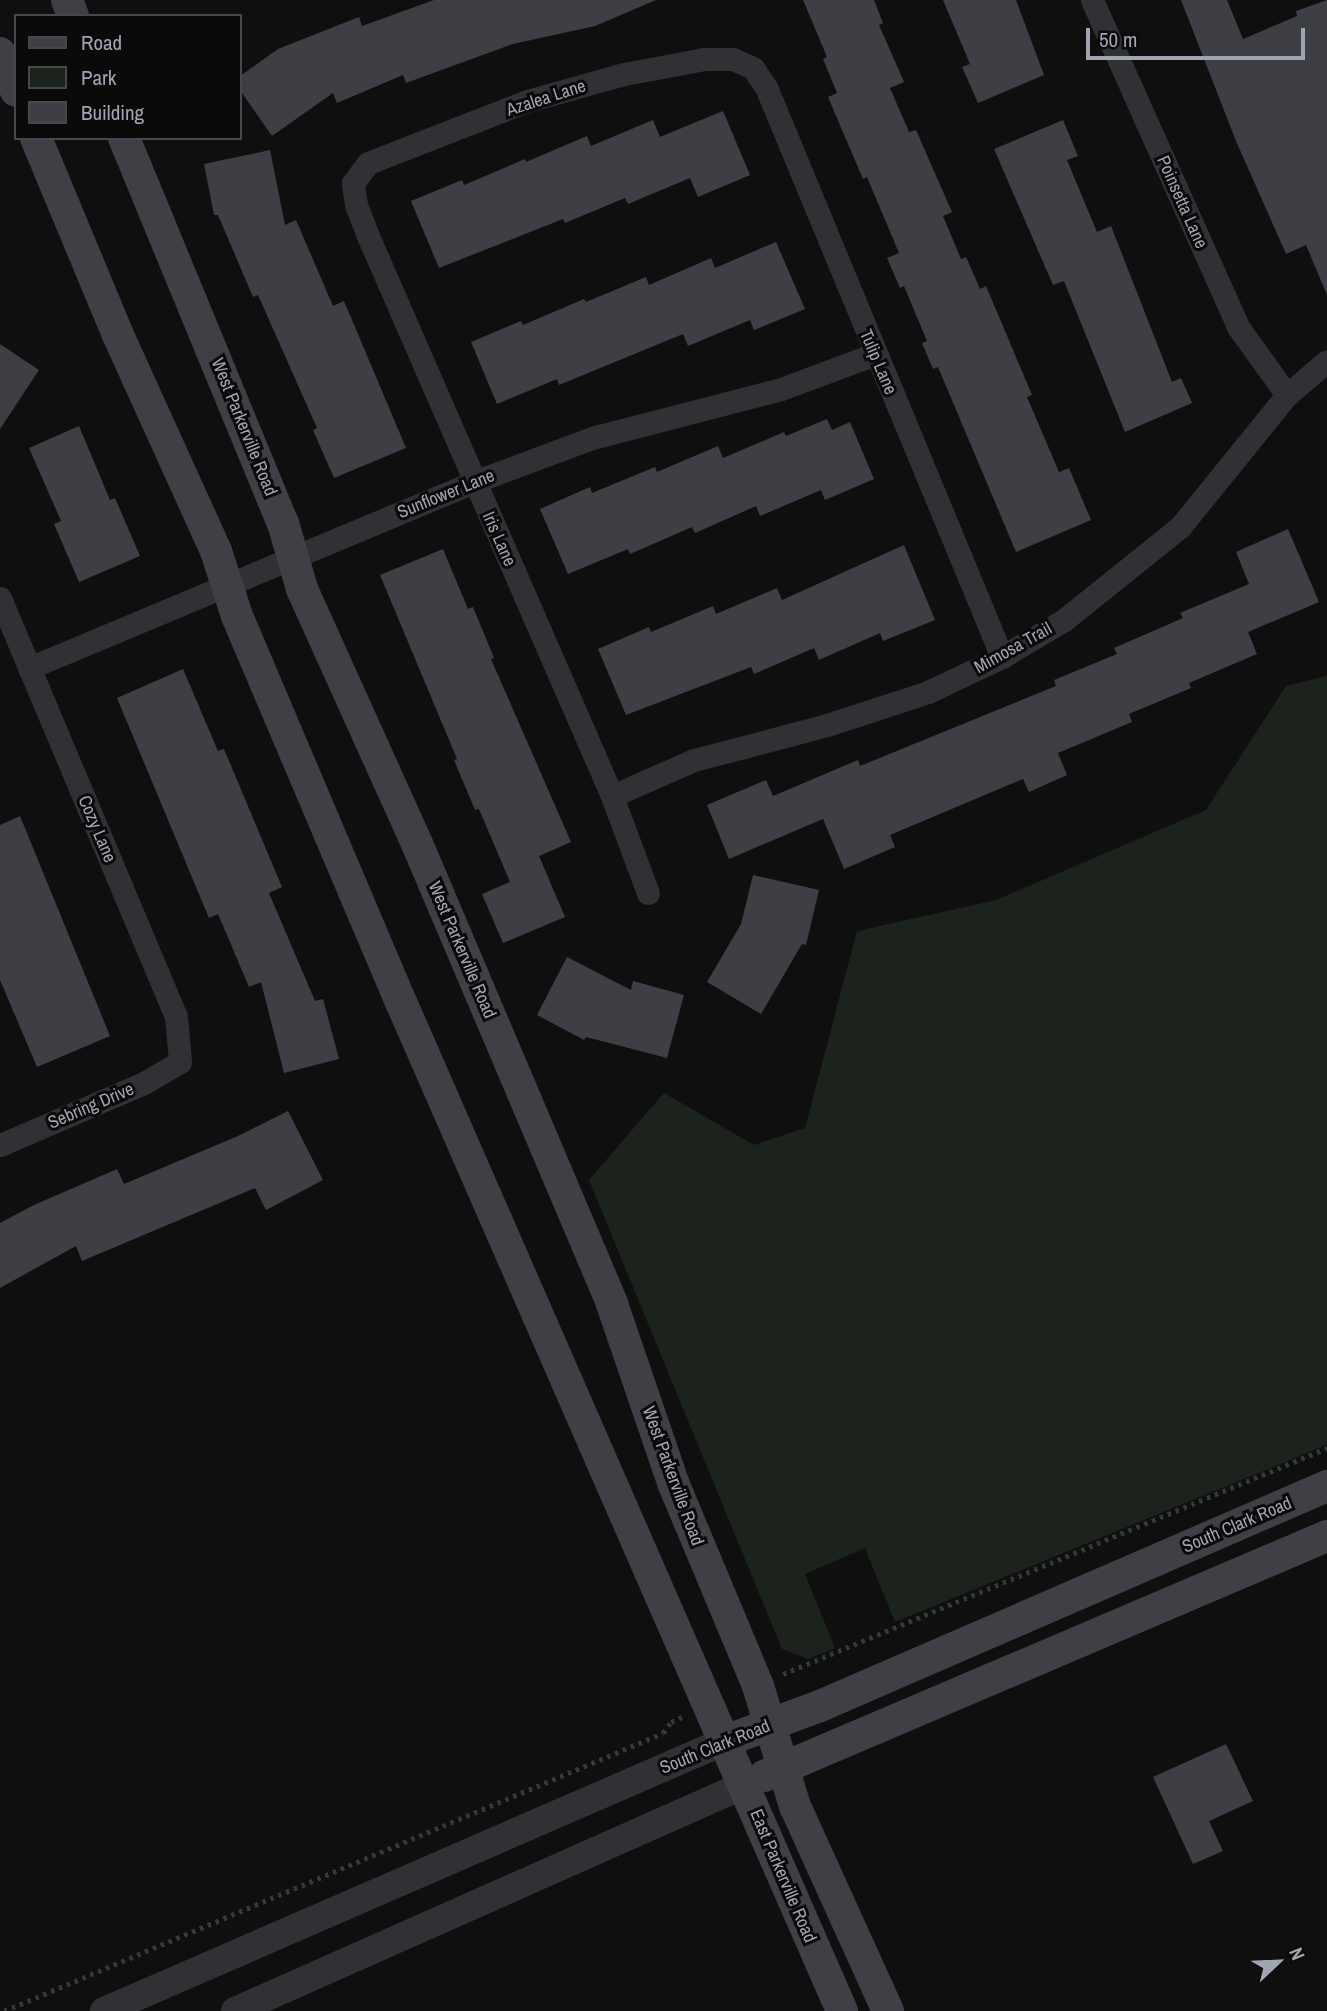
<!DOCTYPE html>
<html>
<head>
<meta charset="utf-8">
<style>
	body { margin:0 }
	#map { position:relative; width:1327px; height:2011px; overflow:hidden; background:#0f0f10; font-family:"Archivo Narrow",sans-serif }
	div>[style] { position:absolute }
	[style*='--x'] { left:calc(var(--x)*1px); top:calc(var(--y)*1px); width:calc(var(--w)*1px); rotate:calc(var(--a)*1deg) }
	.green>* { inset:0; background:#1c231d }
	.building>* { inset:0; background:#3e3f44 }
	.path>* { height:4.5px; margin-top:-2.25px; transform-origin:0; background:repeating-linear-gradient(90deg,#36383c 0 3.5px,transparent 0 8.5px) }
	.minor>* { height:23px; margin:-11.5px; padding:0 11.5px; transform-origin:11.5px; border-radius:11.5px; background:#303135 }
	.tertiary>* { height:28px; margin:-14px; padding:0 14px; transform-origin:14px; border-radius:14px; background:#303135 }
	.secondary>* { height:32px; margin:-16px; padding:0 16px; transform-origin:16px; border-radius:16px; background:#3e4045 }
	span { translate:-50% -50%; white-space:nowrap; text-align:center; line-height:1.15; -webkit-text-stroke:6px #0a0a0b; paint-order:stroke }
	.street-label { font-size:18px; color:#a1a5b1 }
	.legend { position:absolute; left:14px; top:14px; width:228px; height:126px; box-sizing:border-box; background:#0a0a0b; border:2px solid #46484d; margin:0; padding:9px 12px; list-style:none; font-size:21px; color:#a1a5b1 }
	.legend li { display:flex; align-items:center; gap:14px; height:35px }
	.legend b { width:35px; border:2px solid #46484d }
	.north { position:absolute; left:1243px; top:1927px; width:70px; height:70px; -webkit-text-stroke:5px #0a0a0b; paint-order:stroke; rotate:67deg; font-size:19px; font-weight:700; line-height:28px; text-align:center; color:#a1a5b1 }
	.north::after { content:''; display:block; margin:auto; width:24px; height:32px; background:#a1a5b1; clip-path:polygon(50% 0,100% 100%,50% 72%,0 100%) }
	.scale { position:absolute; left:1086px; top:28px; width:219px; height:32px; box-sizing:border-box; border:4px solid #a1a5b1; border-top:0; padding-left:9px; font-size:21px; line-height:24px; white-space:nowrap; color:#a1a5b1; -webkit-text-stroke:5px #0a0a0b; paint-order:stroke }
</style>
</head>
<body>
<div id="map">
	<div class="green">
		<div style="clip-path:polygon(1327px 676px,1327px 1445px,895px 1622px,865px 1548px,805px 1574px,835px 1648px,808px 1659px,782px 1649px,589px 1180px,664px 1093px,754px 1145px,805px 1128px,857px 931px,996px 900px,1206px 810px,1286px 686px)"></div>
	</div>
	<div class="building">
		<div style="clip-path:polygon(434px 0,656px 0,595px 26px,513px 44px,406px 83px,403px 75px,337px 103px,333px 93px,272px 136px,240px 90px,240px 76px,278px 49px,359px 17px,362px 26px)"></div>
		<div style="clip-path:polygon(803px 0,874px 0,883px 23px,879px 25px,904px 82px,890px 88px,909px 132px,916px 130px,952px 212px,943px 216px,961px 259px,966px 257px,980px 289px,986px 286px,1032px 395px,1027px 397px,1059px 472px,1069px 468px,1091px 520px,1016px 552px,938px 367px,933px 369px,922px 343px,927px 341px,904px 286px,900px 288px,887px 258px,899px 253px,867px 177px,863px 179px,828px 97px,837px 93px,823px 59px,827px 57px)"></div>
		<div style="clip-path:polygon(943px 0,1016px 0,1044px 75px,978px 103px,962px 67px,970px 64px)"></div>
		<div style="clip-path:polygon(1181px 0,1227px 0,1243px 39px,1297px 16px,1296px 11px,1327px 0,1327px 295px,1306px 245px,1286px 254px,1236px 141px)"></div>
		<div style="clip-path:polygon(723px 111px,750px 175px,698px 197px,690px 178px,628px 204px,625px 198px,565px 223px,563px 219px,439px 268px,411px 201px,462px 180px,464px 185px,525px 159px,526px 162px,587px 136px,591px 146px,653px 120px,660px 137px)"></div>
		<div style="clip-path:polygon(1063px 120px,1078px 156px,1067px 160px,1097px 232px,1111px 226px,1172px 382px,1181px 378px,1192px 403px,1125px 432px,1064px 281px,1053px 285px,994px 149px)"></div>
		<div style="clip-path:polygon(270px 150px,285px 225px,296px 220px,333px 306px,344px 301px,406px 448px,334px 478px,313px 430px,317px 428px,258px 295px,253px 297px,218px 215px,214px 215px,204px 164px)"></div>
		<div style="clip-path:polygon(776px 242px,805px 309px,754px 330px,750px 320px,688px 346px,683px 334px,559px 385px,557px 379px,497px 404px,471px 342px,521px 321px,523px 325px,584px 299px,586px 302px,646px 277px,649px 285px,711px 258px,715px 268px)"></div>
		<div style="clip-path:polygon(0 344px,39px 370px,0 429px)"></div>
		<div style="clip-path:polygon(827px 419px,832px 430px,850px 422px,874px 479px,825px 500px,821px 490px,760px 516px,756px 506px,695px 533px,692px 527px,630px 554px,628px 549px,568px 574px,540px 509px,590px 487px,592px 493px,655px 467px,657px 472px,718px 446px,723px 458px,784px 432px,786px 436px)"></div>
		<div style="clip-path:polygon(79px 426px,110px 500px,115px 498px,140px 556px,79px 582px,54px 524px,61px 521px,29px 448px)"></div>
		<div style="clip-path:polygon(1288px 529px,1319px 602px,1248px 632px,1257px 654px,1189px 683px,1191px 688px,1129px 714px,1132px 722px,1058px 753px,1067px 775px,1029px 792px,1023px 779px,890px 835px,895px 847px,844px 869px,823px 819px,729px 859px,707px 805px,766px 780px,773px 796px,858px 760px,860px 766px,1056px 686px,1054px 680px,1117px 654px,1114px 648px,1183px 618px,1180px 613px,1249px 584px,1236px 552px)"></div>
		<div style="clip-path:polygon(904px 545px,935px 620px,883px 641px,880px 633px,819px 660px,814px 648px,754px 674px,751px 667px,626px 715px,598px 649px,649px 627px,651px 632px,713px 606px,716px 614px,777px 588px,782px 600px)"></div>
		<div style="clip-path:polygon(443px 549px,468px 609px,473px 607px,494px 658px,491px 659px,571px 842px,539px 856px,565px 917px,503px 943px,482px 894px,510px 882px,479px 809px,475px 810px,454px 760px,457px 759px,380px 575px)"></div>
		<div style="clip-path:polygon(183px 669px,218px 751px,224px 749px,282px 887px,269px 893px,315px 1001px,323px 999px,339px 1059px,284px 1073px,261px 982px,249px 987px,218px 914px,209px 918px,117px 698px)"></div>
		<div style="clip-path:polygon(20px 816px,110px 1036px,37px 1067px,0 980px,0 825px)"></div>
		<div style="clip-path:polygon(753px 875px,819px 890px,806px 945px,802px 944px,761px 1014px,707px 982px,741px 924px)"></div>
		<div style="clip-path:polygon(567px 957px,631px 990px,633px 981px,684px 995px,667px 1058px,586px 1037px,584px 1040px,537px 1015px)"></div>
		<div style="clip-path:polygon(288px 1111px,323px 1180px,266px 1210px,255px 1188px,82px 1261px,76px 1246px,0 1288px,0 1223px,34px 1205px,117px 1169px,124px 1184px,238px 1136px)"></div>
		<div style="clip-path:polygon(1226px 1744px,1253px 1801px,1209px 1821px,1223px 1851px,1193px 1864px,1153px 1777px)"></div>
	</div>
	<div class="path">
		<div style="--x:783;--y:1674;--w:589;--a:-22.56"></div>
		<div style="--x:4;--y:2011;--w:715;--a:-22.87"></div>
		<div style="--x:663;--y:1733;--w:14;--a:-54"></div>
		<div style="--x:671;--y:1722;--w:12;--a:-24"></div>
	</div>
	<div class="minor">
		<div style="--x:1092;--y:0;--w:358;--a:65.9"></div>
		<div style="--x:1238;--y:327;--w:84;--a:54.2"></div>
		<div style="--x:0;--y:598;--w:454;--a:67.2"></div>
		<div style="--x:176;--y:1016;--w:46;--a:85"></div>
		<div style="--x:180;--y:1062;--w:42;--a:149.7"></div>
		<div style="--x:144;--y:1083;--w:157;--a:156.7"></div>
		<div style="--x:29;--y:668;--w:482;--a:-22.7"></div>
		<div style="--x:474;--y:482;--w:126;--a:-20.4"></div>
		<div style="--x:592;--y:438;--w:195;--a:-14.5"></div>
		<div style="--x:781;--y:389;--w:100;--a:-20.4"></div>
		<div style="--x:612;--y:796;--w:90;--a:-23.7"></div>
		<div style="--x:694;--y:760;--w:138;--a:-14.7"></div>
		<div style="--x:827;--y:725;--w:106;--a:-18.1"></div>
		<div style="--x:928;--y:692;--w:82;--a:-25.3"></div>
		<div style="--x:1002;--y:657;--w:72;--a:-30.8"></div>
		<div style="--x:1064;--y:620;--w:149;--a:-38.7"></div>
		<div style="--x:1180;--y:527;--w:170;--a:-51"></div>
		<div style="--x:1287;--y:395;--w:52;--a:-40.4"></div>
		<div style="--x:648;--y:893;--w:103;--a:-110.4"></div>
		<div style="--x:612;--y:796;--w:611;--a:-113.54"></div>
		<div style="--x:368;--y:236;--w:33;--a:-111"></div>
		<div style="--x:356;--y:205;--w:22;--a:-98"></div>
		<div style="--x:353;--y:183;--w:25;--a:-53"></div>
		<div style="--x:368;--y:163;--w:171;--a:-21.3"></div>
		<div style="--x:527;--y:101;--w:101;--a:-15.6"></div>
		<div style="--x:624;--y:74;--w:81;--a:-10.6"></div>
		<div style="--x:704;--y:59;--w:29;--a:0"></div>
		<div style="--x:733;--y:59;--w:22;--a:24"></div>
		<div style="--x:753;--y:68;--w:23;--a:56"></div>
		<div style="--x:766;--y:87;--w:617;--a:67.51"></div>
	</div>
	<div class="tertiary">
		<div style="--x:104;--y:2011;--w:677;--a:-23.5"></div>
		<div style="--x:235;--y:2011;--w:557;--a:-23.94"></div>
	</div>
	<div class="secondary">
		<div style="--x:67;--y:0;--w:17;--a:69"></div>
		<div style="--x:0;--y:53;--w:41;--a:67.2"></div>
		<div style="--x:36;--y:138;--w:213;--a:67.4"></div>
		<div style="--x:118;--y:335;--w:237;--a:65.6"></div>
		<div style="--x:216;--y:551;--w:68;--a:72.1"></div>
		<div style="--x:237;--y:616;--w:419;--a:67"></div>
		<div style="--x:401;--y:1002;--w:1101;--a:66.39"></div>
		<div style="--x:124;--y:138;--w:417;--a:67.6"></div>
		<div style="--x:283;--y:523;--w:69;--a:73.9"></div>
		<div style="--x:302;--y:589;--w:282;--a:65.7"></div>
		<div style="--x:418;--y:846;--w:497;--a:67"></div>
		<div style="--x:612;--y:1304;--w:191;--a:71.1"></div>
		<div style="--x:674;--y:1485;--w:218;--a:67.3"></div>
		<div style="--x:758;--y:1686;--w:126;--a:72.9"></div>
		<div style="--x:795;--y:1806;--w:225;--a:65.6"></div>
		<div style="--x:725;--y:1741;--w:101;--a:-20.2"></div>
		<div style="--x:820;--y:1706;--w:553;--a:-23.46"></div>
		<div style="--x:764;--y:1776;--w:612;--a:-23.09"></div>
	</div>
	<div class="street-label">
		<span style="left:546px;top:98px;rotate:-18deg">Azalea Lane</span>
		<span style="left:1182px;top:202px;rotate:66deg">Poinsetta Lane</span>
		<span style="left:878px;top:362px;rotate:67deg">Tulip Lane</span>
		<span style="left:244px;top:427px;rotate:68deg">West Parkerville Road</span>
		<span style="left:446px;top:494px;rotate:-22deg">Sunflower Lane</span>
		<span style="left:499px;top:539px;rotate:66deg">Iris Lane</span>
		<span style="left:1013px;top:648px;rotate:-29deg">Mimosa Trail</span>
		<span style="left:97px;top:829px;rotate:67deg">Cozy Lane</span>
		<span style="left:462px;top:950px;rotate:67deg">West Parkerville Road</span>
		<span style="left:91px;top:1106px;rotate:-23deg">Sebring Drive</span>
		<span style="left:673px;top:1476px;rotate:70deg">West Parkerville Road</span>
		<span style="left:1237px;top:1525px;rotate:-23deg">South Clark Road</span>
		<span style="left:715px;top:1747px;rotate:-22deg">South Clark Road</span>
		<span style="left:783px;top:1876px;rotate:67deg">East Parkerville Road</span>
	</div>
	<ul class="legend">
	<li><b style="height:9px;background:#3e4045"></b>Road</li>
	<li><b style="height:19px;background:#1c231d"></b>Park</li>
	<li><b style="height:19px;background:#3e3f44"></b>Building</li>
	</ul>
	<div class="north">N</div>
	<div class="scale">50 m</div>
</div>
</body>
</html>
